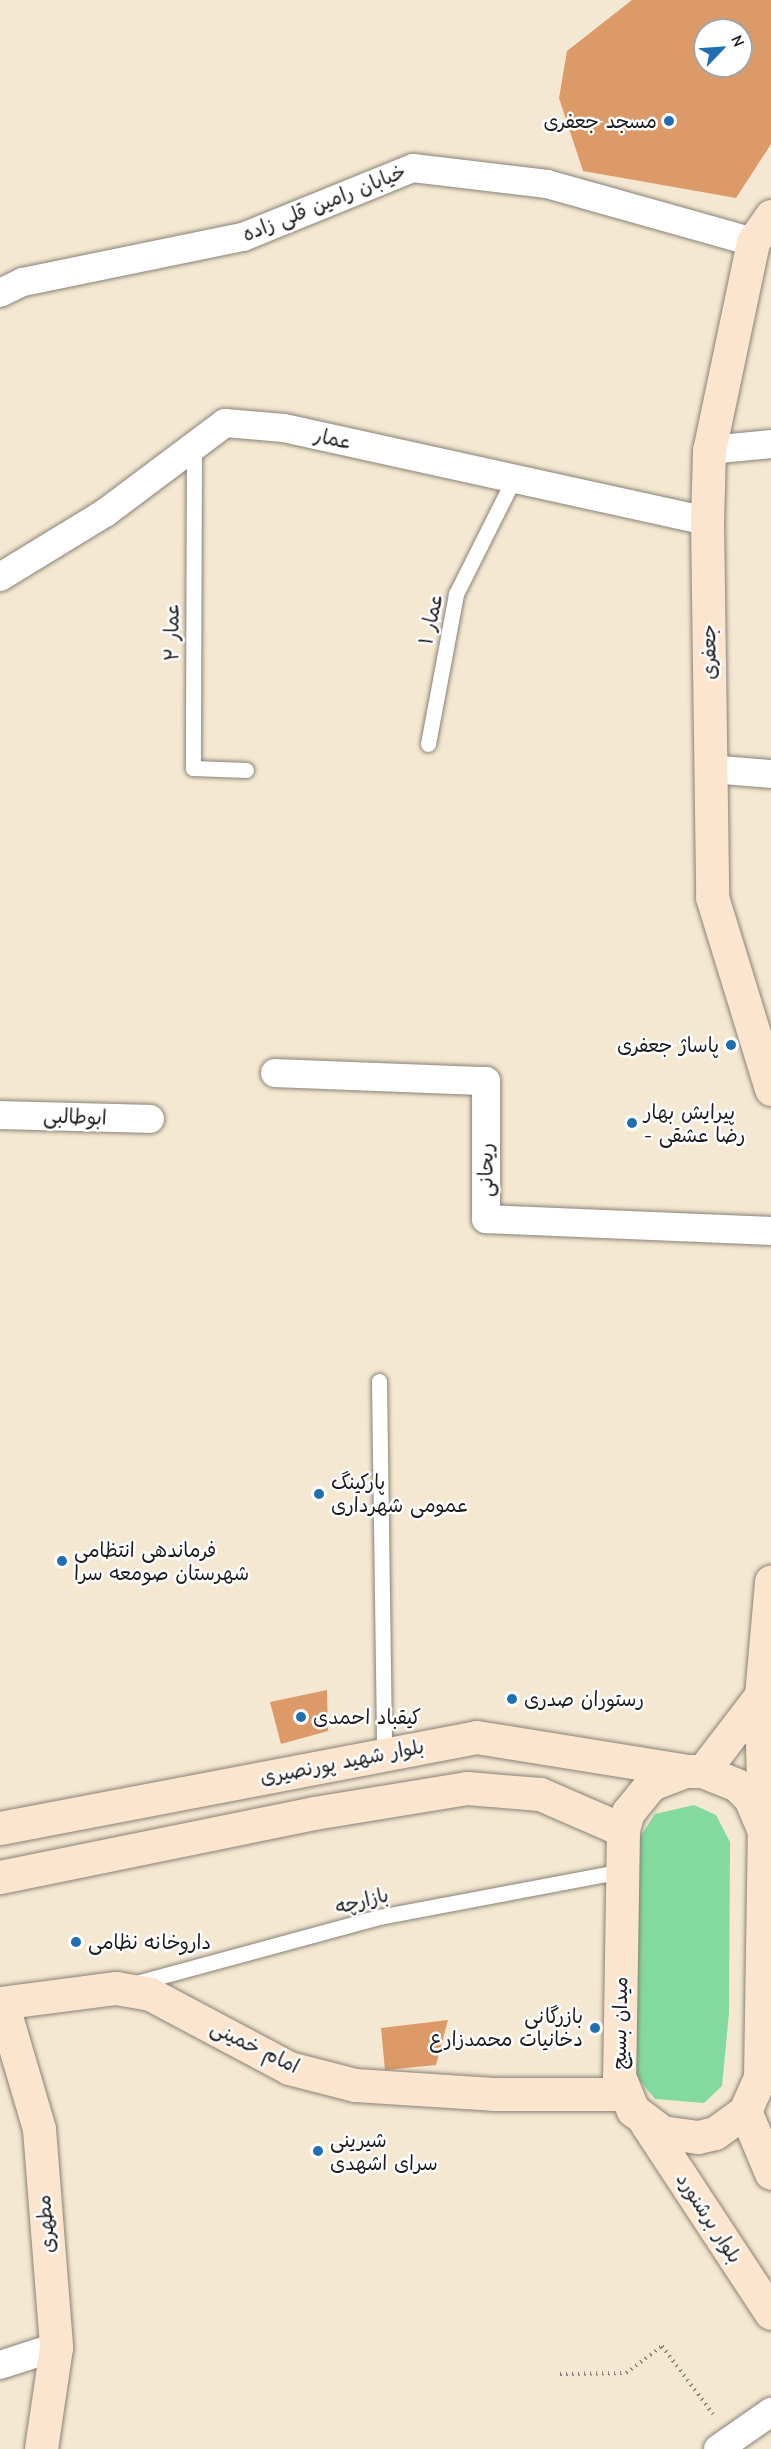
<!DOCTYPE html>
<html>
<head>
<meta charset="utf-8">
<style>
	body { margin:0 }
	#map { position:relative; width:771px; height:2449px; overflow:hidden; background:#f5e8d2; font-family:"Comic Neue","Playpen Sans Arabic",sans-serif }
	div>[style] { position:absolute }
	[style*='--x'] { left:calc(var(--x)*1px); top:calc(var(--y)*1px); width:calc(var(--w)*1px); rotate:calc(var(--a)*1deg) }
	.green>* { inset:0; background:#83da9e }
	.building>* { inset:0; background:#db9a68 }
	.path>* { height:4px; margin-top:-2px; transform-origin:0; background:repeating-linear-gradient(90deg,#888277 0 1.5px,transparent 0 6px) }
	.roads { filter:drop-shadow(0 0 2px #888277) drop-shadow(0 0 2px #888277) }
	.lane>* { height:15px; margin:-7.5px; padding:0 7.5px; transform-origin:7.5px; border-radius:7.5px; background:#fff }
	.street>* { height:28px; margin:-14px; padding:0 14px; transform-origin:14px; border-radius:14px; background:#fff }
	.secondary>* { height:33px; margin:-16.5px; padding:0 16.5px; transform-origin:16.5px; border-radius:16.5px; background:#fce5cf }
	.dots>* { width:16px; height:16px; translate:-50% -50%; box-sizing:border-box; border:3px solid #fff; border-radius:50% }
	span { translate:-50% -50%; white-space:nowrap; text-align:center; line-height:1.15; -webkit-text-stroke:5px #fff; paint-order:stroke }
	.poi-label { font-size:20px; color:#1c1c1c }
	.right { translate:-100% -50%; text-align:right }
	.left { translate:0 -50%; text-align:left }
	.street-label { font-size:20px; color:#1c1c1c }
	.north { position:absolute; left:693px; top:18px; width:60px; height:60px; box-sizing:border-box; background:#fff; border:2px solid #a4a4a4; border-radius:50%; rotate:65deg; font-size:16px; font-weight:700; line-height:24px; text-align:center; color:#1c1c1c }
	.north::after { content:''; display:block; margin:auto; width:21px; height:27px; background:#1f6fb2; clip-path:polygon(50% 0,100% 100%,50% 72%,0 100%) }
</style>
</head>
<body>
<div id="map">
	<div class="green">
		<div style="clip-path:polygon(694px 1805px,716px 1815px,730px 1842px,729px 2013px,722px 2086px,704px 2103px,655px 2099px,633px 2072px,638px 1840px,655px 1814px)"></div>
	</div>
	<div class="building">
		<div style="clip-path:polygon(evenodd,632px 0,771px 0,771px 144px,736px 198px,583px 171px,559px 98px,567px 51px,632px 0,705px 30px,741px 30px,741px 66px,705px 66px,705px 30px)"></div>
		<div style="clip-path:polygon(327px 1690px,328px 1731px,281px 1744px,270px 1702px)"></div>
		<div style="clip-path:polygon(448px 2020px,436px 2065px,385px 2070px,381px 2028px)"></div>
	</div>
	<div class="path">
		<div style="--x:560;--y:2374;--w:66;--a:-0.9"></div>
		<div style="--x:626;--y:2373;--w:45;--a:-36.9"></div>
		<div style="--x:662;--y:2346;--w:85;--a:53.1"></div>
	</div>
	<div class="roads">
		<div class="lane">
			<div style="--x:194;--y:446;--w:322;--a:90.2"></div>
			<div style="--x:193;--y:768;--w:53;--a:2.2"></div>
			<div style="--x:428;--y:744;--w:153;--a:-79.4"></div>
			<div style="--x:456;--y:594;--w:130;--a:-63.4"></div>
			<div style="--x:379;--y:1381;--w:373;--a:89.2"></div>
			<div style="--x:136;--y:1983;--w:252;--a:-15.2"></div>
			<div style="--x:379;--y:1917;--w:247;--a:-10.7"></div>
		</div>
		<div class="street">
			<div style="--x:0;--y:293;--w:25;--a:-26"></div>
			<div style="--x:23;--y:282;--w:225;--a:-11.6"></div>
			<div style="--x:243;--y:237;--w:183;--a:-22.1"></div>
			<div style="--x:413;--y:168;--w:135;--a:6.8"></div>
			<div style="--x:547;--y:184;--w:214;--a:15.7"></div>
			<div style="--x:709;--y:450;--w:62;--a:-5.5"></div>
			<div style="--x:0;--y:577;--w:123;--a:-31.4"></div>
			<div style="--x:105;--y:513;--w:150;--a:-36.9"></div>
			<div style="--x:225;--y:423;--w:59;--a:4.8"></div>
			<div style="--x:284;--y:428;--w:433;--a:12.4"></div>
			<div style="--x:710;--y:769;--w:61;--a:4.7"></div>
			<div style="--x:275;--y:1073;--w:211;--a:2.2"></div>
			<div style="--x:486;--y:1081;--w:138;--a:90"></div>
			<div style="--x:486;--y:1219;--w:285;--a:2.4"></div>
			<div style="--x:0;--y:1115;--w:150;--a:1.5"></div>
			<div style="--x:0;--y:2365;--w:59;--a:-17.8"></div>
			<div style="--x:718;--y:2449;--w:65;--a:-34.9"></div>
		</div>
		<div class="secondary">
			<div style="--x:771;--y:216;--w:32;--a:125"></div>
			<div style="--x:753;--y:242;--w:213;--a:101.9"></div>
			<div style="--x:709;--y:450;--w:71;--a:91.6"></div>
			<div style="--x:707;--y:521;--w:376;--a:89.2"></div>
			<div style="--x:712;--y:897;--w:201;--a:72.9"></div>
			<div style="--x:703;--y:1771;--w:103;--a:-52.5"></div>
			<div style="--x:0;--y:1828;--w:485;--a:-10.8"></div>
			<div style="--x:476;--y:1737;--w:210;--a:9.1"></div>
			<div style="--x:764;--y:1831;--w:36;--a:-113"></div>
			<div style="--x:750;--y:1798;--w:18;--a:-135"></div>
			<div style="--x:737;--y:1785;--w:37;--a:-158"></div>
			<div style="--x:703;--y:1771;--w:18;--a:180"></div>
			<div style="--x:685;--y:1771;--w:36;--a:159"></div>
			<div style="--x:651;--y:1784;--w:36;--a:129"></div>
			<div style="--x:628;--y:1812;--w:19;--a:106"></div>
			<div style="--x:623;--y:1830;--w:246;--a:90.9"></div>
			<div style="--x:619;--y:2076;--w:37;--a:68"></div>
			<div style="--x:633;--y:2110;--w:36;--a:37"></div>
			<div style="--x:662;--y:2132;--w:36;--a:8"></div>
			<div style="--x:698;--y:2137;--w:17;--a:-13"></div>
			<div style="--x:715;--y:2133;--w:37;--a:-36"></div>
			<div style="--x:745;--y:2111;--w:36;--a:-66"></div>
			<div style="--x:760;--y:2078;--w:247;--a:-89.1"></div>
			<div style="--x:764;--y:1831;--w:135;--a:-91.3"></div>
			<div style="--x:761;--y:1696;--w:115;--a:-85"></div>
			<div style="--x:0;--y:1877;--w:320;--a:-11.5"></div>
			<div style="--x:314;--y:1813;--w:155;--a:-9.3"></div>
			<div style="--x:467;--y:1788;--w:73;--a:4.7"></div>
			<div style="--x:540;--y:1794;--w:90;--a:23.4"></div>
			<div style="--x:0;--y:2003;--w:117;--a:-7.4"></div>
			<div style="--x:116;--y:1988;--w:35;--a:10"></div>
			<div style="--x:150;--y:1994;--w:157;--a:28"></div>
			<div style="--x:289;--y:2068;--w:68;--a:14.4"></div>
			<div style="--x:355;--y:2085;--w:138;--a:3.7"></div>
			<div style="--x:493;--y:2094;--w:131;--a:0"></div>
			<div style="--x:2;--y:2003;--w:131;--a:73.6"></div>
			<div style="--x:39;--y:2129;--w:219;--a:85.5"></div>
			<div style="--x:56;--y:2347;--w:103;--a:98.4"></div>
			<div style="--x:745;--y:2111;--w:67;--a:67.2"></div>
			<div style="--x:646;--y:2123;--w:227;--a:56.7"></div>
		</div>
	</div>
	<div class="dots">
		<div style="left:669px;top:121px;background:#1f6fb2"></div>
		<div style="left:731px;top:1045px;background:#1f6fb2"></div>
		<div style="left:632px;top:1123px;background:#1f6fb2"></div>
		<div style="left:319px;top:1494px;background:#1f6fb2"></div>
		<div style="left:62px;top:1561px;background:#1f6fb2"></div>
		<div style="left:512px;top:1699px;background:#1f6fb2"></div>
		<div style="left:301px;top:1717px;background:#1f6fb2"></div>
		<div style="left:76px;top:1942px;background:#1f6fb2"></div>
		<div style="left:595px;top:2028px;background:#1f6fb2"></div>
		<div style="left:318px;top:2151px;background:#1f6fb2"></div>
	</div>
	<div class="poi-label">
		<span class="right" style="left:657px;top:121px">مسجد جعفری</span>
		<span class="right" style="left:719px;top:1045px">پاساژ جعفری</span>
		<span class="left" style="left:644px;top:1124px">پیرایش بهار<br>- رضا عشقی</span>
		<span class="left" style="left:331px;top:1494px">پارکینگ<br>عمومی شهرداری</span>
		<span class="left" style="left:74px;top:1562px">فرماندهی انتظامی<br>شهرستان صومعه سرا</span>
		<span class="left" style="left:524px;top:1699px">رستوران صدری</span>
		<span class="left" style="left:313px;top:1717px">کیقباد احمدی</span>
		<span class="left" style="left:88px;top:1942px">داروخانه نظامی</span>
		<span class="right" style="left:583px;top:2028px">بازرگانی<br>دخانیات محمدزارع</span>
		<span class="left" style="left:330px;top:2152px">شیرینی<br>سرای اشهدی</span>
	</div>
	<div class="street-label">
		<span style="left:324px;top:203px;rotate:-22deg">خیابان رامین قلی زاده</span>
		<span style="left:333px;top:439px;rotate:12deg">عمار</span>
		<span style="left:431px;top:619px;rotate:-78deg">عمار ۱</span>
		<span style="left:172px;top:632px;rotate:-90deg">عمار ۲</span>
		<span style="left:709px;top:652px;rotate:-91deg">جعفری</span>
		<span style="left:75px;top:1117px;rotate:2deg">ابوطالبی</span>
		<span style="left:486px;top:1170px;rotate:-90deg">ریحانی</span>
		<span style="left:342px;top:1762px;rotate:-11deg">بلوار شهید پورنصیری</span>
		<span style="left:362px;top:1901px;rotate:-14deg">بازارچه</span>
		<span style="left:620px;top:2023px;rotate:-89deg">میدان بسیج</span>
		<span style="left:255px;top:2047px;rotate:26deg">امام خمینی</span>
		<span style="left:709px;top:2218px;rotate:57deg">بلوار برشنورد</span>
		<span style="left:46px;top:2224px;rotate:-95deg">مطهری</span>
	</div>
	<div class="north">N</div>
</div>
</body>
</html>
